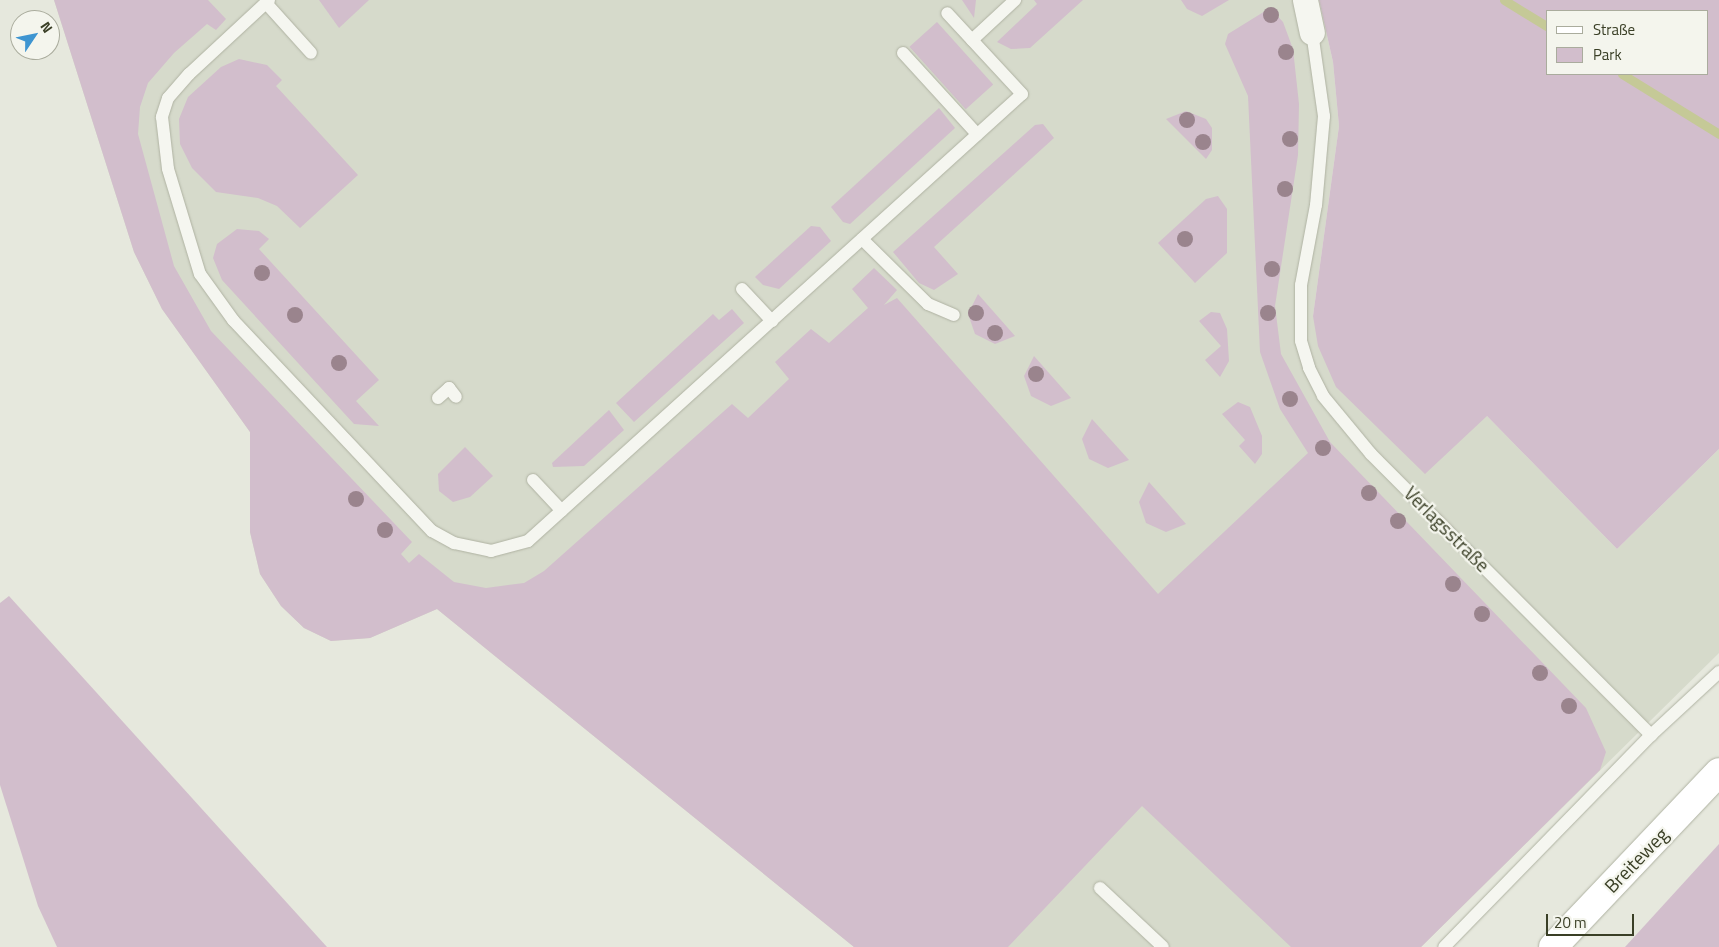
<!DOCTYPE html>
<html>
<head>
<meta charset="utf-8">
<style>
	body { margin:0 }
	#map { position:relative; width:1719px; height:947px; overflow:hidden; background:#e6e8dd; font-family:"Titillium Web",sans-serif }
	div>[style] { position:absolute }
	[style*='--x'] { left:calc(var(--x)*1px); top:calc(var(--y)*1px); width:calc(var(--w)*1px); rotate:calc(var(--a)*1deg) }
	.built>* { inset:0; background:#d6dacb }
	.green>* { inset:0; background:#d2becc; transform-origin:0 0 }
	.stream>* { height:9px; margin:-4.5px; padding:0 4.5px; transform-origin:4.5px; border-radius:4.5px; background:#c5c997 }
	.roads { filter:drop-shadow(0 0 1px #afb2a2) drop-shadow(0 0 1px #afb2a2) }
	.lane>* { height:12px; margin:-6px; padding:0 6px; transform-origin:6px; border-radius:6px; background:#f5f6f0 }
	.street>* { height:25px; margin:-12.5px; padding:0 12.5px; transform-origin:12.5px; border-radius:12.5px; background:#f5f6f0 }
	.secondary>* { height:28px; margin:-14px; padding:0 14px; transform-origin:14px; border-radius:14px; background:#fff }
	.trees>* { width:16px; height:16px; margin:-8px; border-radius:50%; background:#9a848d }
	span { translate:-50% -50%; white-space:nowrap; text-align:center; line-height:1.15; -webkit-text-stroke:4.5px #f4f5ed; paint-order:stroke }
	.street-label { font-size:19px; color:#3a3f26 }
	.legend { position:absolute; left:1546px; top:10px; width:162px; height:65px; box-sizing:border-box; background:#f4f5ed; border:1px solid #aaac9d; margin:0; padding:6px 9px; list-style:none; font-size:15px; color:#3a3f26 }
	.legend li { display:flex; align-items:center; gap:10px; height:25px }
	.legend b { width:25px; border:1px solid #aaac9d }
	.north { position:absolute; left:10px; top:10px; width:50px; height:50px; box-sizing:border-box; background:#f4f5ed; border:1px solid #aaac9d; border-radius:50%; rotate:56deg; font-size:14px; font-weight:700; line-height:20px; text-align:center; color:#3a3f26 }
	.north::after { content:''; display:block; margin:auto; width:18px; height:22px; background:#3e95d1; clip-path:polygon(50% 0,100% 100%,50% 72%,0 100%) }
	.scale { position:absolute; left:1546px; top:914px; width:88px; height:22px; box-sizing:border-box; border:2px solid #3a3f26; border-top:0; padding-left:6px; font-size:15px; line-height:18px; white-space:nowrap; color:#3a3f26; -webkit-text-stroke:4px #f4f5ed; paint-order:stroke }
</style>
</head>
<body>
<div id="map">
	<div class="built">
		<div style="clip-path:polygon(54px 0,1319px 0,1333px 62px,1339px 126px,1313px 316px,1487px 416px,1617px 549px,1719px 449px,1719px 653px,1421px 947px,854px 947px,437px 609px,370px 638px,331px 641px,304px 628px,281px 606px,260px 574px,250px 532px,250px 432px,162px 309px,134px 252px)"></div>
	</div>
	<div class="green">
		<div style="clip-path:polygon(54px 0,208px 0,226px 19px,216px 30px,207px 24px,174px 53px,148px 83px,140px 107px,138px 134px,174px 266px,211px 331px,412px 542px,401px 554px,409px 563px,419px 554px,454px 582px,486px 588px,524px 583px,544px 571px,732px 404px,748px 418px,789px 379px,775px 362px,811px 329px,829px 343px,868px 308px,852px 289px,874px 268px,897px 290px,884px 305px,897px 298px,1158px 594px,1308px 453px,1280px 409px,1260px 352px,1248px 96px,1225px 44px,1228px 34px,1270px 8px,1283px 22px,1293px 49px,1299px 104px,1298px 155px,1275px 306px,1281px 354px,1330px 442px,1586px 708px,1606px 752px,1600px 770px,1421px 947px,1291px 947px,1142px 806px,1008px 947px,854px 947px,437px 609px,370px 638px,331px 641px,304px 628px,281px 606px,260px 574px,250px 532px,250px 432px,162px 309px,134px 252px)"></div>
		<div style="clip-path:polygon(319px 0,369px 0,339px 28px)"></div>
		<div style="clip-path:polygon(962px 0,976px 0,974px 18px)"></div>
		<div style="clip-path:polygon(1034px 0,1083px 0,1030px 48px,1011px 49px,997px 42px,1037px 4px)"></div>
		<div style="clip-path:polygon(1181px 0,1229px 0,1202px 16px,1187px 9px)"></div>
		<div style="clip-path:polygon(evenodd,1319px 0,1719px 0,1719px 449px,1617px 549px,1487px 416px,1425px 474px,1336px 387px,1318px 346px,1313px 316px,1339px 126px,1333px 62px,1319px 0,1708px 11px,1708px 74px,1548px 74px,1548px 11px,1708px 11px)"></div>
		<div style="left:937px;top:22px;width:84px;height:37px;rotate:48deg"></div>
		<div style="clip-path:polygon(239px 59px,267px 65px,282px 80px,276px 86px,358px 175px,300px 228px,277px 206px,258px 198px,216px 192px,192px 168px,180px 144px,179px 119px,188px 97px,221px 67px)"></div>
		<div style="clip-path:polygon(939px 108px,955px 128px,850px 224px,843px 222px,831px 207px)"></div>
		<div style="clip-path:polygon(1186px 111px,1206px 119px,1212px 128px,1212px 150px,1206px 159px,1166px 119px)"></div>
		<div style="clip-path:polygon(1043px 124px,1054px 138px,934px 247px,958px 274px,934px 290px,919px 283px,893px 252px,1035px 125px)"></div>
		<div style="clip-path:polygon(1218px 196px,1227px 209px,1227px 253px,1195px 283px,1158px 243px,1206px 199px)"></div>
		<div style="clip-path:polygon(811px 226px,820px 227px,831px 241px,779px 289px,763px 285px,755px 277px)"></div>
		<div style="clip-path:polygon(237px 229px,259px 231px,269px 239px,259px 249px,379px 380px,356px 401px,379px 426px,354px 424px,222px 280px,213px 258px,217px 244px)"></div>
		<div style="clip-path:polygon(978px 294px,1015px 336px,995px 344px,975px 334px,968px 314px)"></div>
		<div style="clip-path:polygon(732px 309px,744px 323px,634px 422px,616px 403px,713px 314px,719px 320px)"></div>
		<div style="clip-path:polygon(1211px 312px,1220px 313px,1227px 329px,1229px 361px,1220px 377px,1205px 360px,1221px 346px,1199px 321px)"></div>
		<div style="clip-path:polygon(1034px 356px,1071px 398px,1051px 406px,1031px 396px,1024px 376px)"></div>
		<div style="clip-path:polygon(1238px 402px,1250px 407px,1262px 436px,1262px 454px,1255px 464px,1239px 446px,1245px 440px,1222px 414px)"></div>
		<div style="clip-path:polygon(609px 410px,624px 430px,584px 466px,553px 467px,552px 463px)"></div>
		<div style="clip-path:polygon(1092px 419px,1129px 460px,1108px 468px,1089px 459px,1082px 439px)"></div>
		<div style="clip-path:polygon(465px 447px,493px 476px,470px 497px,453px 502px,439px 491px,438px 474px)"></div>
		<div style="clip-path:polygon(1149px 482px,1186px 524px,1166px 532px,1146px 523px,1139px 502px)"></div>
		<div style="clip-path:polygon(9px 596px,327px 947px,57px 947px,38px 906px,0 785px,0 603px)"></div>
		<div style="clip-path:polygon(1719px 844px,1719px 947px,1625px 947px)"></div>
	</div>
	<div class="stream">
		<div style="--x:1504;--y:0;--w:52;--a:31.5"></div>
		<div style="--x:1622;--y:74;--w:114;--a:31.7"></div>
	</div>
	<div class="roads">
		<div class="lane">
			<div style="--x:269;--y:0;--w:109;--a:137.2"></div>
			<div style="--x:189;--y:74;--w:32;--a:131"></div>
			<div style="--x:168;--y:98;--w:20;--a:108"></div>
			<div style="--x:162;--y:117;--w:52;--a:83.4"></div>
			<div style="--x:168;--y:169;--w:110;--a:73.1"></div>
			<div style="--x:200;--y:274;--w:57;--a:54.3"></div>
			<div style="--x:233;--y:320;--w:290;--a:46.7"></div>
			<div style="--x:432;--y:531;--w:25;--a:29"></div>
			<div style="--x:454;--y:543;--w:38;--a:12"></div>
			<div style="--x:491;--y:551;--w:38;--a:-15"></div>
			<div style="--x:528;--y:541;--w:666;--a:-42.14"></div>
			<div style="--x:1022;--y:94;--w:110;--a:-132.8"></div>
			<div style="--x:266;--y:3;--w:67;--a:48"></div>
			<div style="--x:1312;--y:32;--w:85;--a:81.9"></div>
			<div style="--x:1324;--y:116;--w:89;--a:95.1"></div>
			<div style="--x:1316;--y:205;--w:81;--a:100.6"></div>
			<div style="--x:1301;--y:285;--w:56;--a:90"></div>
			<div style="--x:1301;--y:341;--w:28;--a:73"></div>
			<div style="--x:1309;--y:368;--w:31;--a:63"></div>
			<div style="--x:1323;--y:396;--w:75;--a:50.4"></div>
			<div style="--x:1371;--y:454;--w:397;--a:45.1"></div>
			<div style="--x:1651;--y:735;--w:296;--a:134.3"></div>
			<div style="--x:972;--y:40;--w:59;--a:-42.9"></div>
			<div style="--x:903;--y:53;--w:110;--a:47.6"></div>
			<div style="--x:862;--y:239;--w:93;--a:44.6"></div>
			<div style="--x:928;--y:304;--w:28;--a:23"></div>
			<div style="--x:742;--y:289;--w:44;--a:46.8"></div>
			<div style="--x:438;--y:398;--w:15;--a:-42"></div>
			<div style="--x:449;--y:388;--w:11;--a:52"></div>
			<div style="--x:533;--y:480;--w:42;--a:46.9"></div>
			<div style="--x:1651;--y:735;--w:93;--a:-42.8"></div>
			<div style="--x:1100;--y:888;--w:86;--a:43.1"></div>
		</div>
		<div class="street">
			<div style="--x:1305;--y:0;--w:33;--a:78"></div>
		</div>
		<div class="secondary">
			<div style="--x:1553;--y:947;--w:241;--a:-46.5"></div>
		</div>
	</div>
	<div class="trees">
		<div style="left:1271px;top:15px"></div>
		<div style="left:1286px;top:52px"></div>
		<div style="left:1187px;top:120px"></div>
		<div style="left:1290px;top:139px"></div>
		<div style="left:1203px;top:142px"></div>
		<div style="left:1285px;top:189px"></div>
		<div style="left:1185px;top:239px"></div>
		<div style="left:1272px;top:269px"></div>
		<div style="left:262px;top:273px"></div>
		<div style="left:976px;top:313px"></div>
		<div style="left:1268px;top:313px"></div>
		<div style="left:295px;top:315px"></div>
		<div style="left:995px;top:333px"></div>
		<div style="left:339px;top:363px"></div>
		<div style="left:1036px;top:374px"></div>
		<div style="left:1290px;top:399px"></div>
		<div style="left:1323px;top:448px"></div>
		<div style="left:1369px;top:493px"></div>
		<div style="left:356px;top:499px"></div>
		<div style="left:1398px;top:521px"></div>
		<div style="left:385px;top:530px"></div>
		<div style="left:1453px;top:584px"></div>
		<div style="left:1482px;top:614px"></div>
		<div style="left:1540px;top:673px"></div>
		<div style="left:1569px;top:706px"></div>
	</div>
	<div class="street-label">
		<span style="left:1447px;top:529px;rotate:45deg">Verlagsstraße</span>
		<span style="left:1636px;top:860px;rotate:-46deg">Breiteweg</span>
	</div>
	<ul class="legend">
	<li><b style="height:6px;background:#fff"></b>Straße</li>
	<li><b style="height:14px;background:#d2becc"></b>Park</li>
	</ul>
	<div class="north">N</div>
	<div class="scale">20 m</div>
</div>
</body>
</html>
